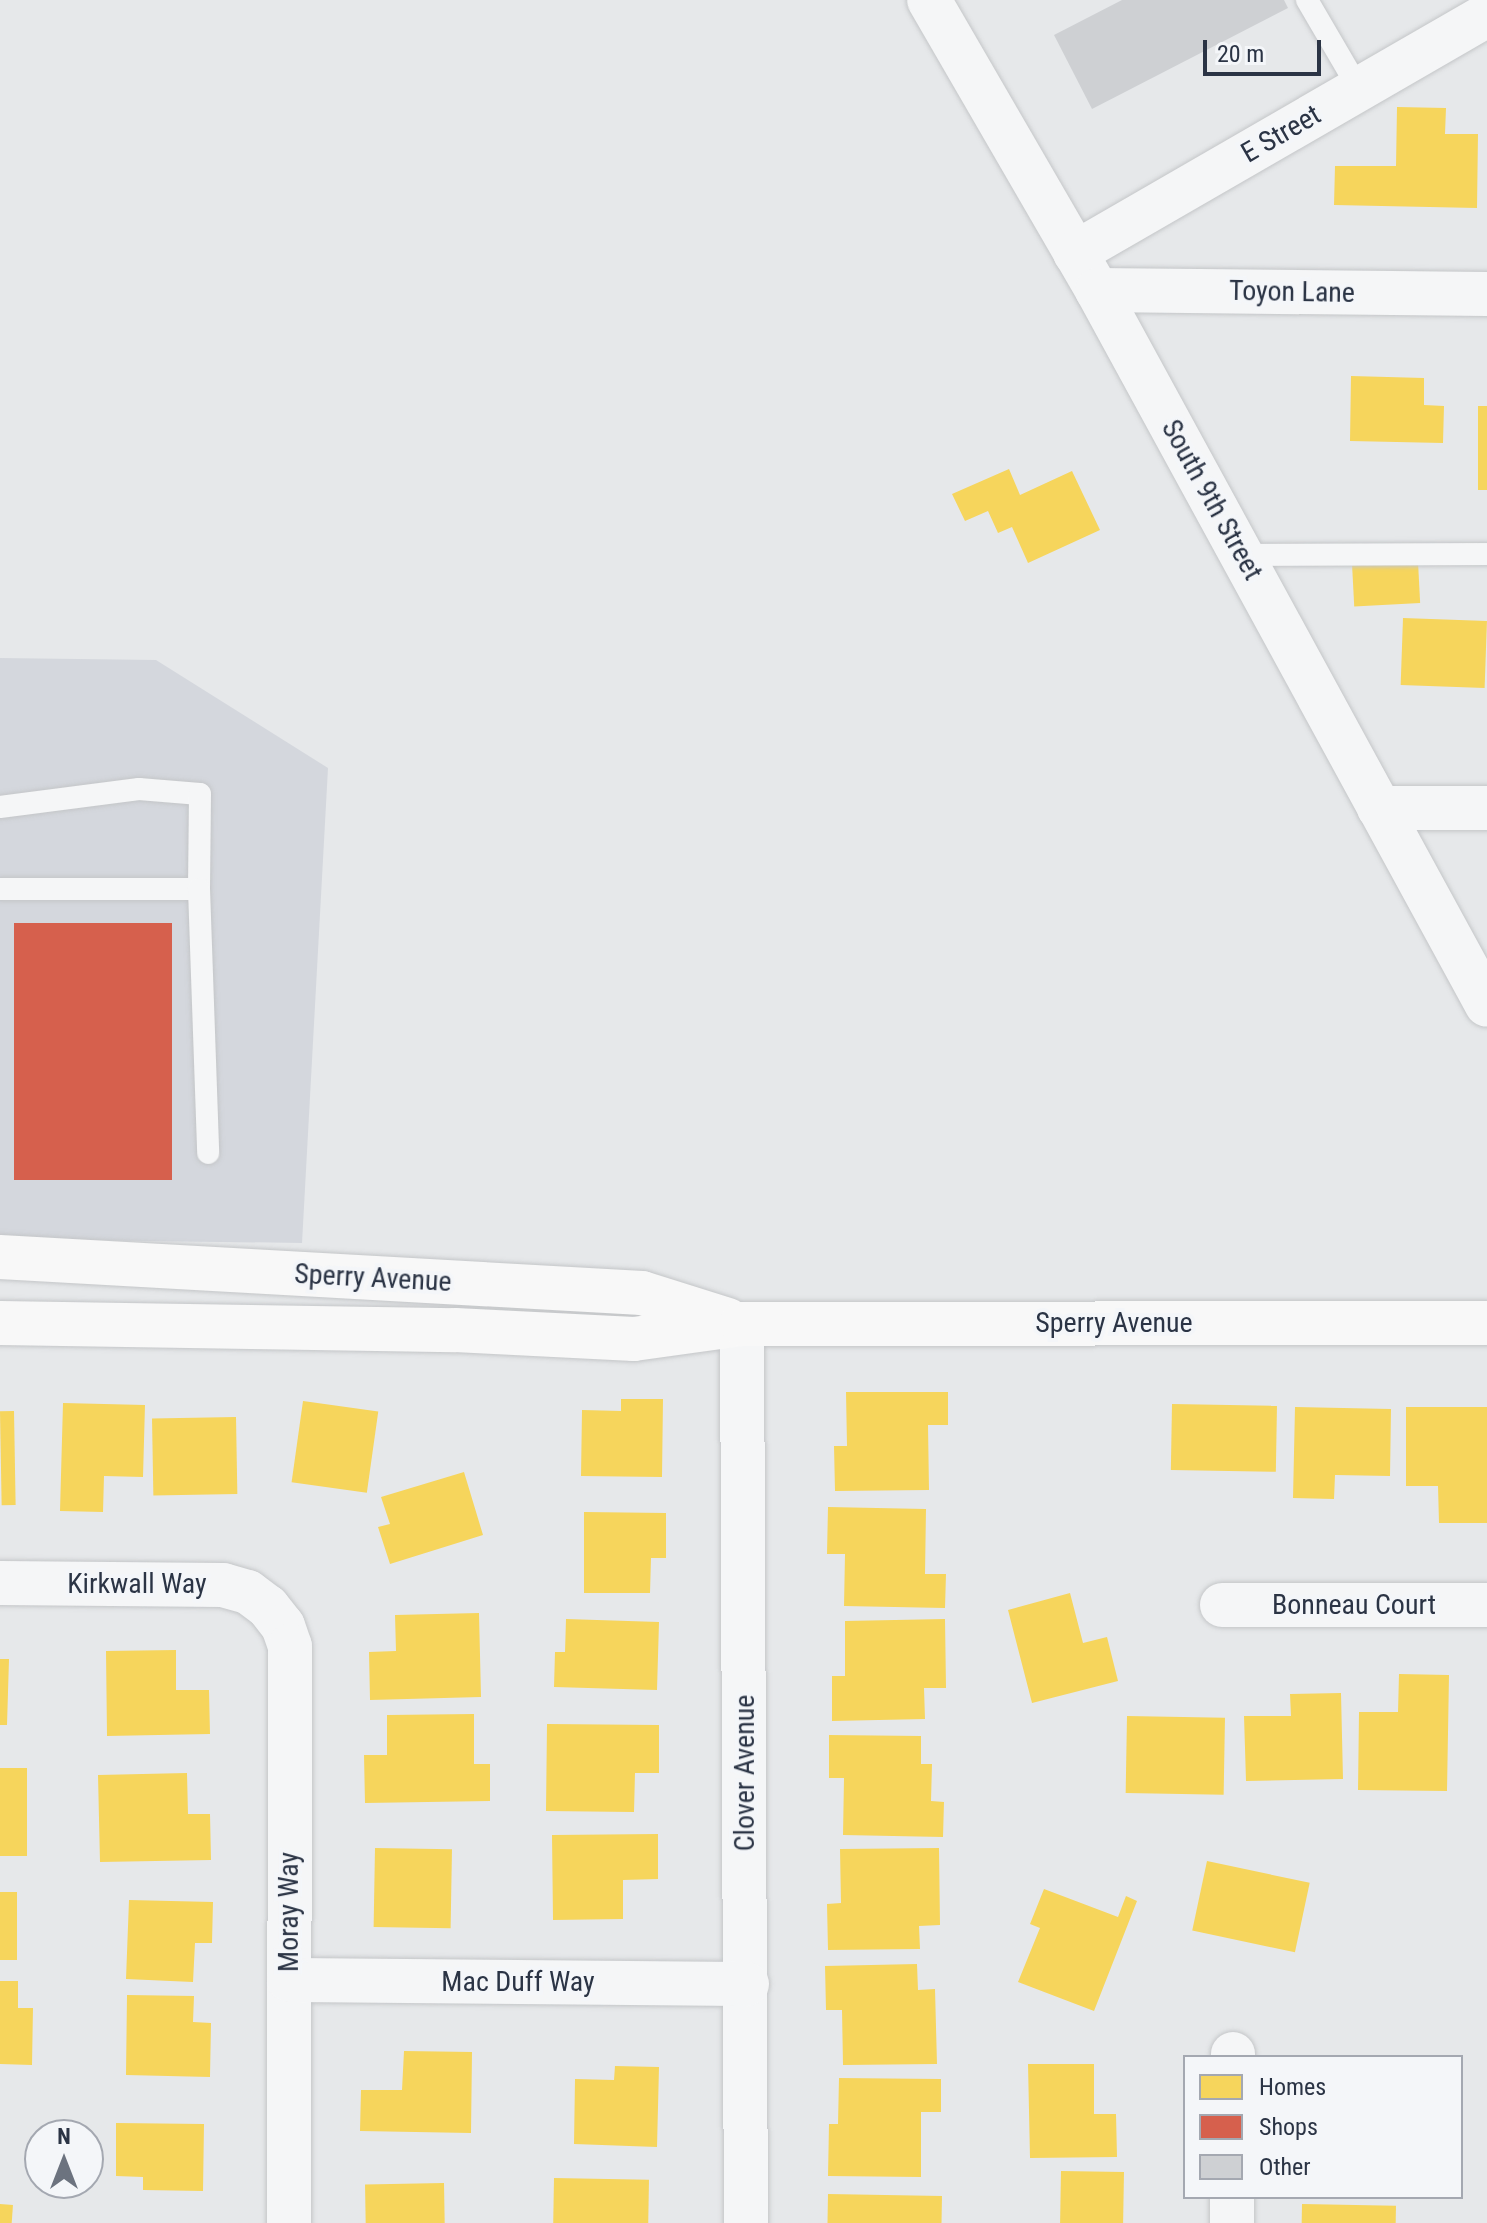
<!DOCTYPE html>
<html>
<head>
<meta charset="utf-8">
<style>
	body { margin:0 }
	#map { position:relative; width:1487px; height:2223px; overflow:hidden; background:#e6e8ea; font-family:"Roboto Condensed",sans-serif }
	div>[style] { position:absolute }
	[style*='--x'] { left:calc(var(--x)*1px); top:calc(var(--y)*1px); width:calc(var(--w)*1px); rotate:calc(var(--a)*1deg) }
	.built>* { inset:0; background:#d4d7dd }
	.homes>* { inset:0; background:#f6d55c; transform-origin:0 0 }
	.shops>* { inset:0; background:#d6604d; transform-origin:0 0 }
	.building>* { inset:0; background:#ced0d3 }
	.roads { filter:drop-shadow(0 0 2px #c4c6c8) drop-shadow(0 0 2px #c4c6c8) }
	.lane>* { height:22px; margin:-11px; padding:0 11px; transform-origin:11px; border-radius:11px; background:#f5f6f7 }
	.street>* { height:44px; margin:-22px; padding:0 22px; transform-origin:22px; border-radius:22px; background:#f5f6f7 }
	.primary>* { height:44px; margin:-22px; padding:0 22px; transform-origin:22px; border-radius:22px; background:#f8f8f8 }
	span { translate:-50% -50%; white-space:nowrap; text-align:center; line-height:1.15; -webkit-text-stroke:8px #f4f6f9; paint-order:stroke }
	.street-label { font-size:28px; color:#2b3445 }
	.legend { position:absolute; left:1183px; top:2055px; width:280px; height:144px; box-sizing:border-box; background:#f4f6f9; border:2px solid #a4a8b1; margin:0; padding:10px 14px; list-style:none; font-size:24px; color:#2b3445 }
	.legend li { display:flex; align-items:center; gap:16px; height:40px }
	.legend b { width:40px; border:2px solid #a4a8b1 }
	.north { position:absolute; left:24px; top:2119px; width:80px; height:80px; box-sizing:border-box; background:#f4f6f9; border:2px solid #a4a8b1; border-radius:50%; rotate:0deg; font-size:22px; font-weight:700; line-height:32px; text-align:center; color:#2b3445 }
	.north::after { content:''; display:block; margin:auto; width:28px; height:36px; background:#6c737f; clip-path:polygon(50% 0,100% 100%,50% 72%,0 100%) }
	.scale { position:absolute; left:1203px; top:40px; width:118px; height:36px; box-sizing:border-box; border:4px solid #2b3445; border-top:0; padding-left:10px; font-size:24px; line-height:28px; white-space:nowrap; color:#2b3445; -webkit-text-stroke:6px #f4f6f9; paint-order:stroke }
</style>
</head>
<body>
<div id="map">
	<div class="built">
		<div style="clip-path:polygon(0 658px,156px 660px,328px 768px,302px 1243px,0 1239px)"></div>
	</div>
	<div class="homes">
		<div style="clip-path:polygon(1397px 107px,1446px 108px,1445px 134px,1478px 134px,1477px 208px,1334px 205px,1335px 166px,1396px 166px)"></div>
		<div style="clip-path:polygon(1351px 376px,1424px 378px,1424px 405px,1444px 406px,1443px 443px,1350px 441px)"></div>
		<div style="left:1478px;top:406px;width:9px;height:84px"></div>
		<div style="clip-path:polygon(1009px 469px,1020px 495px,1072px 471px,1100px 530px,1028px 563px,1012px 527px,998px 533px,988px 511px,965px 521px,952px 494px)"></div>
		<div style="left:1418px;top:562px;width:41px;height:66px;rotate:87deg"></div>
		<div style="left:1403px;top:618px;width:84px;height:67px;rotate:2deg"></div>
		<div style="clip-path:polygon(846px 1392px,948px 1392px,948px 1425px,928px 1425px,929px 1490px,835px 1491px,834px 1446px,847px 1446px)"></div>
		<div style="clip-path:polygon(621px 1399px,663px 1399px,662px 1477px,581px 1476px,582px 1410px,621px 1411px)"></div>
		<div style="left:303px;top:1401px;width:76px;height:82px;rotate:8deg"></div>
		<div style="clip-path:polygon(63px 1403px,145px 1405px,143px 1477px,104px 1476px,103px 1512px,60px 1511px)"></div>
		<div style="left:1172px;top:1404px;width:105px;height:66px;rotate:1deg"></div>
		<div style="clip-path:polygon(1295px 1407px,1391px 1409px,1390px 1476px,1335px 1475px,1334px 1499px,1293px 1498px)"></div>
		<div style="clip-path:polygon(1406px 1407px,1487px 1407px,1487px 1523px,1439px 1523px,1438px 1486px,1406px 1486px)"></div>
		<div style="left:14px;top:1411px;width:94px;height:14px;rotate:89deg"></div>
		<div style="left:236px;top:1417px;width:77px;height:84px;rotate:89deg"></div>
		<div style="clip-path:polygon(464px 1472px,483px 1535px,390px 1564px,378px 1527px,390px 1524px,381px 1497px)"></div>
		<div style="clip-path:polygon(828px 1507px,926px 1509px,925px 1574px,946px 1574px,945px 1608px,844px 1606px,845px 1554px,827px 1554px)"></div>
		<div style="clip-path:polygon(584px 1512px,666px 1513px,666px 1558px,651px 1558px,650px 1593px,584px 1593px)"></div>
		<div style="clip-path:polygon(1070px 1593px,1083px 1643px,1107px 1637px,1118px 1681px,1032px 1703px,1008px 1610px)"></div>
		<div style="clip-path:polygon(479px 1613px,481px 1697px,370px 1700px,369px 1652px,396px 1651px,395px 1615px)"></div>
		<div style="clip-path:polygon(566px 1619px,659px 1622px,657px 1690px,554px 1687px,555px 1652px,565px 1652px)"></div>
		<div style="clip-path:polygon(945px 1619px,946px 1688px,924px 1688px,925px 1719px,832px 1721px,832px 1676px,845px 1676px,845px 1621px)"></div>
		<div style="clip-path:polygon(176px 1650px,176px 1690px,209px 1690px,210px 1734px,107px 1736px,106px 1651px)"></div>
		<div style="clip-path:polygon(0 1659px,9px 1659px,7px 1725px,0 1725px)"></div>
		<div style="clip-path:polygon(1399px 1674px,1449px 1675px,1447px 1791px,1358px 1790px,1359px 1712px,1398px 1712px)"></div>
		<div style="clip-path:polygon(1341px 1693px,1343px 1779px,1246px 1781px,1244px 1716px,1291px 1716px,1290px 1694px)"></div>
		<div style="clip-path:polygon(474px 1714px,474px 1764px,490px 1764px,490px 1801px,365px 1803px,364px 1755px,387px 1755px,387px 1715px)"></div>
		<div style="left:1127px;top:1716px;width:98px;height:77px;rotate:1deg"></div>
		<div style="clip-path:polygon(547px 1724px,659px 1725px,659px 1773px,635px 1773px,634px 1812px,546px 1811px)"></div>
		<div style="clip-path:polygon(829px 1735px,921px 1736px,921px 1764px,932px 1764px,931px 1801px,944px 1802px,943px 1837px,843px 1835px,844px 1778px,829px 1778px)"></div>
		<div style="left:0;top:1768px;width:27px;height:88px"></div>
		<div style="clip-path:polygon(187px 1773px,188px 1814px,210px 1814px,211px 1860px,100px 1862px,98px 1775px)"></div>
		<div style="clip-path:polygon(658px 1834px,658px 1879px,623px 1880px,623px 1919px,553px 1920px,552px 1835px)"></div>
		<div style="left:375px;top:1848px;width:77px;height:79px;rotate:1deg"></div>
		<div style="clip-path:polygon(939px 1848px,940px 1925px,919px 1926px,920px 1949px,828px 1950px,827px 1904px,841px 1903px,840px 1849px)"></div>
		<div style="left:1207px;top:1861px;width:105px;height:71px;rotate:12deg"></div>
		<div style="clip-path:polygon(1044px 1889px,1118px 1917px,1126px 1896px,1137px 1901px,1094px 2011px,1018px 1982px,1040px 1928px,1030px 1924px)"></div>
		<div style="left:0;top:1892px;width:17px;height:68px"></div>
		<div style="clip-path:polygon(129px 1900px,213px 1902px,212px 1943px,195px 1943px,193px 1982px,126px 1979px)"></div>
		<div style="clip-path:polygon(917px 1964px,918px 1990px,935px 1989px,937px 2064px,843px 2065px,842px 2010px,826px 2010px,825px 1966px)"></div>
		<div style="clip-path:polygon(0 1981px,18px 1981px,18px 2008px,33px 2008px,32px 2065px,0 2064px)"></div>
		<div style="clip-path:polygon(127px 1995px,194px 1996px,193px 2022px,211px 2023px,210px 2077px,126px 2075px)"></div>
		<div style="clip-path:polygon(404px 2051px,472px 2052px,471px 2133px,360px 2131px,361px 2090px,402px 2090px)"></div>
		<div style="clip-path:polygon(1028px 2064px,1094px 2064px,1094px 2114px,1116px 2114px,1117px 2157px,1030px 2158px)"></div>
		<div style="clip-path:polygon(615px 2066px,659px 2067px,657px 2147px,574px 2144px,575px 2079px,614px 2080px)"></div>
		<div style="clip-path:polygon(839px 2078px,941px 2079px,941px 2112px,921px 2112px,921px 2177px,828px 2176px,829px 2124px,838px 2124px)"></div>
		<div style="clip-path:polygon(116px 2123px,204px 2124px,203px 2191px,143px 2190px,143px 2177px,116px 2176px)"></div>
		<div style="left:1061px;top:2171px;width:63px;height:52px;rotate:1deg"></div>
		<div style="left:554px;top:2178px;width:95px;height:45px;rotate:1deg"></div>
		<div style="left:444px;top:2183px;width:40px;height:79px;rotate:89deg"></div>
		<div style="left:828px;top:2194px;width:114px;height:29px;rotate:1deg"></div>
		<div style="left:0;top:2204px;width:13px;height:19px;rotate:4deg"></div>
		<div style="left:1302px;top:2204px;width:94px;height:19px;rotate:1deg"></div>
	</div>
	<div class="shops">
		<div style="left:14px;top:923px;width:158px;height:257px"></div>
	</div>
	<div class="building">
		<div style="clip-path:polygon(1122px 0,1284px 0,1288px 8px,1092px 109px,1054px 35px)"></div>
	</div>
	<div class="roads">
		<div class="lane">
			<div style="--x:1307;--y:0;--w:103;--a:59.7"></div>
			<div style="--x:1241;--y:555;--w:246;--a:-0.2"></div>
			<div style="--x:0;--y:807;--w:140;--a:-7.4"></div>
			<div style="--x:139;--y:789;--w:61;--a:4.7"></div>
			<div style="--x:200;--y:794;--w:95;--a:90.6"></div>
			<div style="--x:0;--y:889;--w:199;--a:0"></div>
			<div style="--x:199;--y:889;--w:264;--a:88"></div>
		</div>
		<div class="street">
			<div style="--x:929;--y:0;--w:335;--a:59.9"></div>
			<div style="--x:1097;--y:290;--w:814;--a:61.39"></div>
			<div style="--x:1075;--y:253;--w:476;--a:-30"></div>
			<div style="--x:1097;--y:290;--w:390;--a:0.6"></div>
			<div style="--x:1379;--y:808;--w:108;--a:0"></div>
			<div style="--x:742;--y:1324;--w:899;--a:89.75"></div>
			<div style="--x:0;--y:1583;--w:223;--a:0.5"></div>
			<div style="--x:223;--y:1585;--w:26;--a:16"></div>
			<div style="--x:248;--y:1592;--w:25;--a:37"></div>
			<div style="--x:268;--y:1607;--w:24;--a:52"></div>
			<div style="--x:283;--y:1626;--w:21;--a:71"></div>
			<div style="--x:290;--y:1646;--w:577;--a:90.1"></div>
			<div style="--x:1222;--y:1605;--w:265;--a:0"></div>
			<div style="--x:289;--y:1980;--w:458;--a:0.5"></div>
			<div style="--x:1233;--y:2057;--w:3;--a:-90"></div>
			<div style="--x:1232;--y:2223;--w:26;--a:-90"></div>
		</div>
		<div class="primary">
			<div style="--x:0;--y:1257;--w:643;--a:3.21"></div>
			<div style="--x:642;--y:1293;--w:90;--a:17.4"></div>
			<div style="--x:0;--y:1323;--w:455;--a:0.9"></div>
			<div style="--x:455;--y:1330;--w:179;--a:2.9"></div>
			<div style="--x:634;--y:1339;--w:109;--a:-7.9"></div>
			<div style="--x:742;--y:1324;--w:745;--a:-0.08"></div>
		</div>
	</div>
	<div class="street-label">
		<span style="left:1281px;top:134px;rotate:-30deg">E Street</span>
		<span style="left:1292px;top:292px;rotate:1deg">Toyon Lane</span>
		<span style="left:1212px;top:500px;rotate:61deg">South 9th Street</span>
		<span style="left:373px;top:1278px;rotate:3deg">Sperry Avenue</span>
		<span style="left:1114px;top:1323px">Sperry Avenue</span>
		<span style="left:137px;top:1584px">Kirkwall Way</span>
		<span style="left:1354px;top:1605px">Bonneau Court</span>
		<span style="left:745px;top:1773px;rotate:-90deg">Clover Avenue</span>
		<span style="left:289px;top:1912px;rotate:-90deg">Moray Way</span>
		<span style="left:518px;top:1982px">Mac Duff Way</span>
	</div>
	<ul class="legend">
	<li><b style="height:22px;background:#f6d55c"></b>Homes</li>
	<li><b style="height:22px;background:#d6604d"></b>Shops</li>
	<li><b style="height:22px;background:#ced0d3"></b>Other</li>
	</ul>
	<div class="north">N</div>
	<div class="scale">20 m</div>
</div>
</body>
</html>
